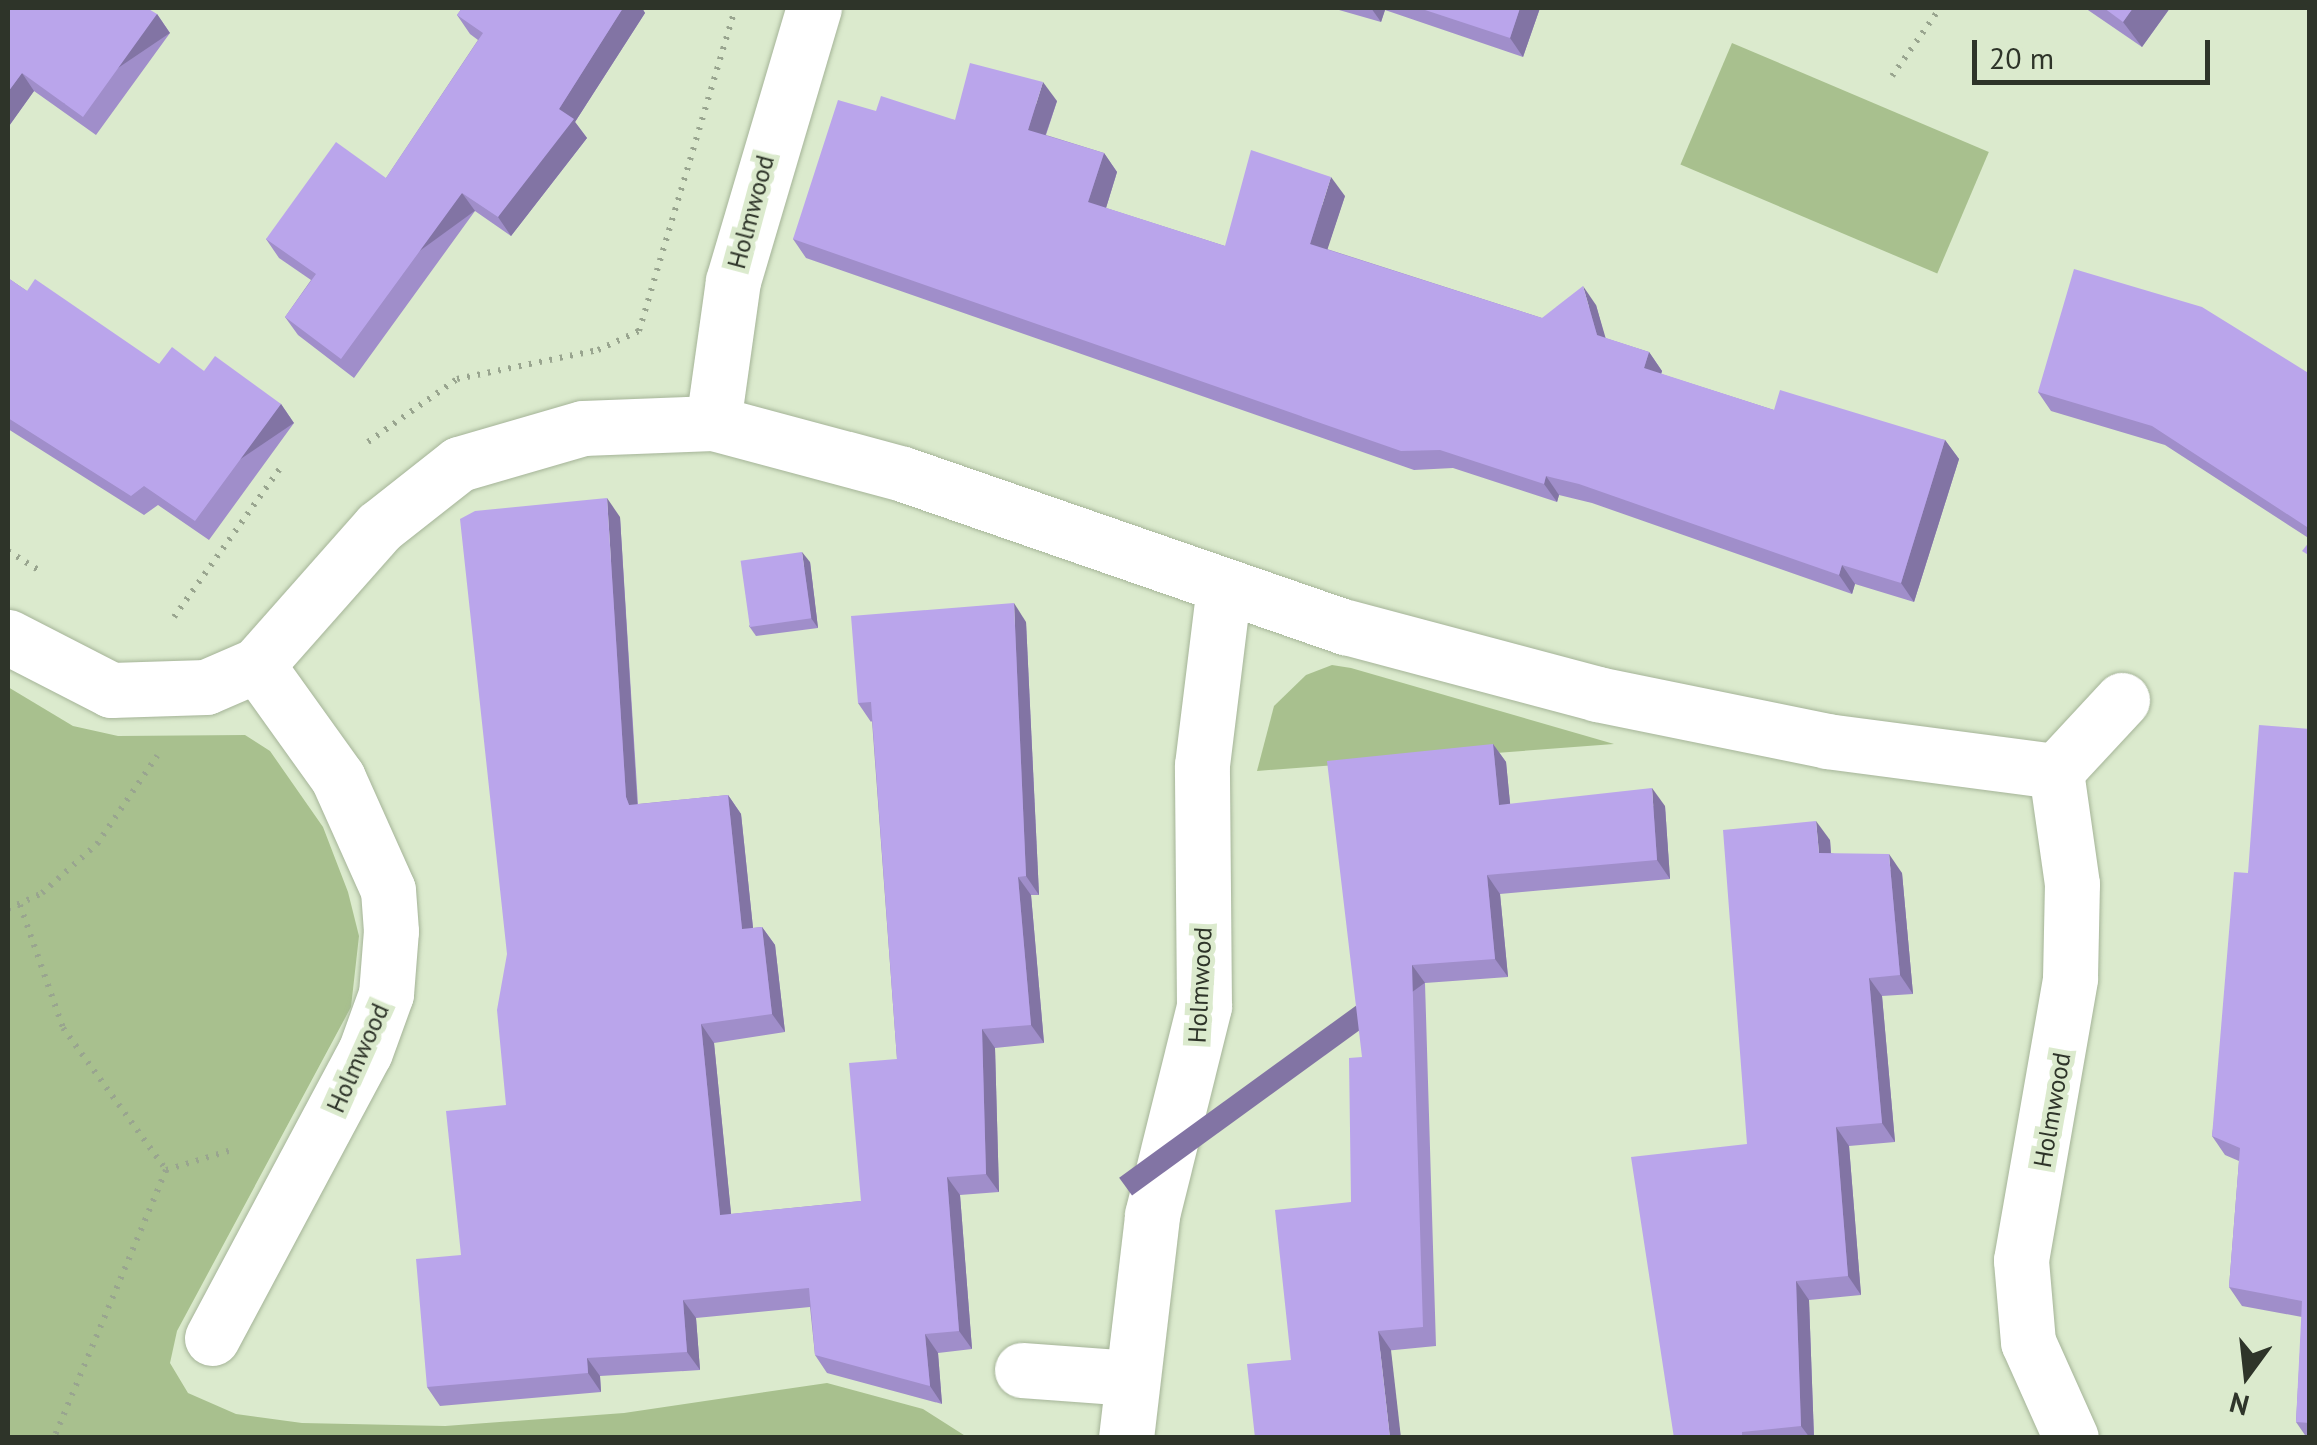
<!DOCTYPE html>
<html>
<head>
<meta charset="utf-8">
<style>
	body { margin:0 }
	#map { position:relative; width:2317px; height:1445px; overflow:hidden; background:#dbeacd; font-family:"PT Sans",sans-serif }
	div>[style] { position:absolute }
	[style*='--x'] { left:calc(var(--x)*1px); top:calc(var(--y)*1px); width:calc(var(--w)*1px); rotate:calc(var(--a)*1deg) }
	.green>* { inset:0; background:#a8c08e; transform-origin:0 0 }
	.path>* { height:6px; margin-top:-3px; transform-origin:0; background:repeating-linear-gradient(90deg,#99a58f 0 2.5px,transparent 0 10.5px) }
	.roads { filter:drop-shadow(0 0 2px #a5b498) drop-shadow(0 0 2px #a5b498) }
	.minor>* { height:55px; margin:-27.5px; padding:0 27.5px; transform-origin:27.5px; border-radius:27.5px; background:#fff }
	.wall>* { inset:0; background:#a08eca }
	.shaded-wall>* { inset:0; background:#8274a4; transform-origin:0 0 }
	.building>* { inset:0; background:#baa5eb; transform-origin:0 0 }
	span { translate:-50% -50%; white-space:nowrap; text-align:center; line-height:1.15; -webkit-text-stroke:10px #dbeacd; paint-order:stroke }
	.street-label { font-size:25px; color:#2e3429 }
	.frame { position:absolute; inset:0; border:10px solid #2e3429; pointer-events:none }
	.north { position:absolute; left:2197px; top:1325px; width:100px; height:100px; -webkit-text-stroke:8px #dbeacd; paint-order:stroke; rotate:195deg; font-size:28px; font-weight:700; line-height:40px; text-align:center; color:#2e3429 }
	.north::after { content:''; display:block; margin:auto; width:35px; height:45px; background:#2e3429; clip-path:polygon(50% 0,100% 100%,50% 72%,0 100%) }
	.scale { position:absolute; left:1972px; top:40px; width:238px; height:45px; box-sizing:border-box; border:5px solid #2e3429; border-top:0; padding-left:12px; font-size:30px; line-height:35px; white-space:nowrap; color:#2e3429; -webkit-text-stroke:8px #dbeacd; paint-order:stroke }
</style>
</head>
<body>
<div id="map">
	<div class="green">
		<div style="left:1732px;top:43px;width:279px;height:132px;rotate:23deg"></div>
		<div style="clip-path:polygon(1332px 665px,1351px 668px,1614px 744px,1257px 771px,1274px 706px,1306px 675px)"></div>
		<div style="clip-path:polygon(8px 687px,73px 726px,118px 736px,245px 735px,270px 751px,323px 827px,348px 892px,359px 936px,351px 1007px,177px 1331px,170px 1363px,188px 1393px,236px 1414px,302px 1423px,445px 1426px,624px 1413px,827px 1383px,923px 1409px,967px 1437px,8px 1437px)"></div>
	</div>
	<div class="path">
		<div style="--x:1892;--y:76;--w:83;--a:-54.8"></div>
		<div style="--x:368;--y:442;--w:109;--a:-35.3"></div>
		<div style="--x:457;--y:379;--w:144;--a:-11.6"></div>
		<div style="--x:598;--y:350;--w:45;--a:-24.9"></div>
		<div style="--x:639;--y:331;--w:337;--a:-73.4"></div>
		<div style="--x:8;--y:551;--w:38;--a:32"></div>
		<div style="--x:174;--y:617;--w:184;--a:-54.5"></div>
		<div style="--x:20;--y:905;--w:130;--a:70.7"></div>
		<div style="--x:63;--y:1028;--w:175;--a:54"></div>
		<div style="--x:166;--y:1170;--w:290;--a:112.7"></div>
		<div style="--x:8;--y:909;--w:38;--a:-25"></div>
		<div style="--x:42;--y:893;--w:74;--a:-41.7"></div>
		<div style="--x:97;--y:844;--w:107;--a:-55.7"></div>
		<div style="--x:166;--y:1170;--w:69;--a:-16.9"></div>
	</div>
	<div class="roads">
		<div class="minor">
			<div style="--x:713;--y:423;--w:143;--a:-82"></div>
			<div style="--x:733;--y:281;--w:285;--a:-73.5"></div>
			<div style="--x:8;--y:637;--w:116;--a:27.2"></div>
			<div style="--x:111;--y:690;--w:95;--a:-1.8"></div>
			<div style="--x:206;--y:687;--w:56;--a:-23.3"></div>
			<div style="--x:257;--y:665;--w:184;--a:-48.5"></div>
			<div style="--x:379;--y:527;--w:102;--a:-38.2"></div>
			<div style="--x:459;--y:464;--w:129;--a:-16.2"></div>
			<div style="--x:583;--y:428;--w:130;--a:-2.2"></div>
			<div style="--x:713;--y:423;--w:197;--a:15"></div>
			<div style="--x:903;--y:474;--w:469;--a:19.1"></div>
			<div style="--x:1346;--y:627;--w:260;--a:14.9"></div>
			<div style="--x:1597;--y:694;--w:235;--a:11.5"></div>
			<div style="--x:1827;--y:741;--w:231;--a:7.5"></div>
			<div style="--x:212;--y:1338;--w:324;--a:-61.9"></div>
			<div style="--x:365;--y:1052;--w:62;--a:-70.1"></div>
			<div style="--x:386;--y:994;--w:63;--a:-85.5"></div>
			<div style="--x:391;--y:931;--w:41;--a:-94.2"></div>
			<div style="--x:388;--y:890;--w:123;--a:-114.1"></div>
			<div style="--x:338;--y:778;--w:139;--a:-125.6"></div>
			<div style="--x:1022;--y:1370;--w:109;--a:4.2"></div>
			<div style="--x:1126;--y:1438;--w:225;--a:-83.3"></div>
			<div style="--x:1152;--y:1215;--w:215;--a:-76"></div>
			<div style="--x:1204;--y:1006;--w:241;--a:-90.5"></div>
			<div style="--x:1202;--y:765;--w:179;--a:-83"></div>
			<div style="--x:2071;--y:1438;--w:105;--a:-114.1"></div>
			<div style="--x:2028;--y:1342;--w:82;--a:-94.9"></div>
			<div style="--x:2021;--y:1260;--w:286;--a:-80.1"></div>
			<div style="--x:2070;--y:978;--w:94;--a:-88.8"></div>
			<div style="--x:2072;--y:884;--w:114;--a:-98.1"></div>
			<div style="--x:2056;--y:771;--w:97;--a:-47.1"></div>
		</div>
	</div>
	<div class="wall">
		<div style="clip-path:polygon(8px 8px,157px 14px,170px 33px,96px 135px,34px 91px,9px 126px,8px 125px)"></div>
		<div style="clip-path:polygon(462px 8px,642px 8px,645px 13px,575px 122px,587px 138px,511px 236px,475px 211px,354px 378px,298px 335px,285px 317px,311px 280px,279px 258px,266px 239px,386px 178px,478px 40px,470px 34px,457px 15px)"></div>
		<div style="clip-path:polygon(1332px 8px,1540px 8px,1523px 57px,1385px 10px,1381px 22px)"></div>
		<div style="clip-path:polygon(2085px 8px,2170px 8px,2142px 47px)"></div>
		<div style="clip-path:polygon(1057px 101px,1046px 135px,1104px 153px,1117px 172px,1106px 208px,1225px 246px,1345px 196px,1327px 249px,1542px 318px,1596px 305px,1605px 338px,1649px 352px,1662px 371px,1661px 374px,1774px 410px,1945px 440px,1959px 459px,1914px 602px,1855px 584px,1852px 594px,1592px 503px,1559px 495px,1557px 502px,1453px 468px,1414px 470px,806px 258px,793px 239px,876px 111px,955px 120px)"></div>
		<div style="clip-path:polygon(8px 278px,27px 291px,159px 364px,204px 371px,281px 404px,294px 423px,209px 540px,158px 505px,144px 515px,8px 429px)"></div>
		<div style="clip-path:polygon(2310px 374px,2310px 539px,2165px 445px,2051px 411px,2038px 392px)"></div>
		<div style="clip-path:polygon(620px 517px,638px 804px,728px 795px,741px 814px,753px 928px,762px 927px,775px 945px,785px 1032px,714px 1043px,731px 1214px,861px 1201px,897px 1059px,872px 721px,871px 722px,858px 703px,1026px 622px,1039px 895px,1031px 895px,1044px 1043px,995px 1048px,999px 1192px,960px 1195px,972px 1349px,938px 1353px,942px 1404px,827px 1373px,815px 1355px,810px 1307px,696px 1318px,700px 1370px,600px 1376px,601px 1392px,440px 1406px,427px 1387px,461px 1255px,506px 1105px)"></div>
		<div style="clip-path:polygon(810px 562px,818px 628px,756px 636px,749px 626px)"></div>
		<div style="clip-path:polygon(2310px 729px,2310px 1438px,2307px 1438px,2296px 1422px,2302px 1317px,2242px 1306px,2229px 1287px,2239px 1161px,2225px 1155px,2212px 1136px,2248px 873px)"></div>
		<div style="clip-path:polygon(1493px 744px,1506px 762px,1510px 804px,1665px 806px,1670px 879px,1500px 894px,1508px 977px,1425px 983px,1436px 1346px,1291px 1360px,1351px 1202px,1362px 1057px)"></div>
		<div style="clip-path:polygon(1830px 840px,1831px 853px,1902px 873px,1913px 994px,1882px 996px,1895px 1142px,1849px 1146px,1861px 1295px,1809px 1300px,1814px 1438px,1674px 1438px,1747px 1144px)"></div>
	</div>
	<div class="shaded-wall">
		<div style="clip-path:polygon(623px 8px,642px 8px,645px 13px,575px 122px,587px 138px,511px 236px,498px 217px,559px 109px)"></div>
		<div style="clip-path:polygon(1371px 8px,1384px 8px,1385px 10px,1381px 22px)"></div>
		<div style="clip-path:polygon(1520px 8px,1540px 8px,1523px 57px,1510px 38px)"></div>
		<div style="clip-path:polygon(2133px 8px,2170px 8px,2142px 47px,2123px 22px)"></div>
		<div style="left:157px;top:14px;width:23px;height:127px;rotate:56deg"></div>
		<div style="clip-path:polygon(22px 73px,34px 91px,9px 126px,8px 123px,8px 92px)"></div>
		<div style="clip-path:polygon(1043px 82px,1057px 101px,1041px 148px,1028px 130px)"></div>
		<div style="clip-path:polygon(1104px 153px,1117px 172px,1102px 221px,1088px 202px)"></div>
		<div style="clip-path:polygon(1331px 177px,1345px 196px,1323px 263px,1310px 244px)"></div>
		<div style="left:462px;top:193px;width:22px;height:205px;rotate:54deg"></div>
		<div style="clip-path:polygon(1583px 286px,1596px 305px,1610px 353px,1597px 335px)"></div>
		<div style="clip-path:polygon(1649px 352px,1662px 371px,1657px 387px,1644px 368px)"></div>
		<div style="left:281px;top:404px;width:23px;height:145px;rotate:56deg"></div>
		<div style="clip-path:polygon(1945px 440px,1959px 459px,1914px 602px,1901px 583px)"></div>
		<div style="clip-path:polygon(1546px 476px,1559px 495px,1557px 502px,1544px 484px)"></div>
		<div style="clip-path:polygon(607px 498px,620px 517px,638px 816px,629px 805px,626px 797px)"></div>
		<div style="clip-path:polygon(802px 552px,810px 562px,818px 628px,811px 618px)"></div>
		<div style="clip-path:polygon(1842px 565px,1855px 584px,1852px 594px,1839px 575px)"></div>
		<div style="clip-path:polygon(1014px 603px,1026px 622px,1039px 895px,1026px 876px)"></div>
		<div style="clip-path:polygon(1493px 744px,1506px 762px,1512px 823px,1499px 805px)"></div>
		<div style="clip-path:polygon(1652px 788px,1665px 806px,1670px 879px,1657px 860px)"></div>
		<div style="clip-path:polygon(728px 795px,741px 814px,755px 947px,742px 929px)"></div>
		<div style="clip-path:polygon(1816px 821px,1830px 840px,1832px 872px,1819px 853px)"></div>
		<div style="clip-path:polygon(1889px 854px,1902px 873px,1913px 994px,1900px 975px)"></div>
		<div style="clip-path:polygon(1487px 875px,1500px 894px,1508px 977px,1495px 959px)"></div>
		<div style="clip-path:polygon(1018px 877px,1031px 895px,1044px 1043px,1031px 1025px)"></div>
		<div style="clip-path:polygon(762px 927px,775px 945px,785px 1032px,772px 1014px)"></div>
		<div style="left:1412px;top:965px;width:22px;height:362px;rotate:54deg"></div>
		<div style="clip-path:polygon(1869px 978px,1882px 996px,1895px 1142px,1882px 1123px)"></div>
		<div style="clip-path:polygon(701px 1024px,714px 1043px,733px 1233px,720px 1215px)"></div>
		<div style="clip-path:polygon(982px 1029px,995px 1048px,999px 1192px,986px 1174px)"></div>
		<div style="clip-path:polygon(1836px 1127px,1849px 1146px,1861px 1295px,1848px 1276px)"></div>
		<div style="clip-path:polygon(947px 1177px,960px 1195px,972px 1349px,959px 1331px)"></div>
		<div style="clip-path:polygon(1796px 1281px,1809px 1300px,1814px 1438px,1810px 1438px,1801px 1426px)"></div>
		<div style="clip-path:polygon(683px 1300px,696px 1318px,700px 1370px,687px 1352px)"></div>
		<div style="clip-path:polygon(1378px 1331px,1391px 1350px,1401px 1438px,1390px 1438px)"></div>
		<div style="clip-path:polygon(925px 1334px,938px 1353px,942px 1404px,930px 1386px)"></div>
		<div style="clip-path:polygon(587px 1358px,600px 1376px,601px 1392px,588px 1373px)"></div>
	</div>
	<div class="building">
		<div style="clip-path:polygon(8px 8px,147px 8px,157px 14px,83px 117px,22px 73px,8px 92px)"></div>
		<div style="clip-path:polygon(462px 8px,623px 8px,559px 109px,574px 119px,498px 217px,462px 193px,341px 359px,285px 317px,316px 274px,266px 239px,336px 142px,386px 178px,483px 33px,457px 15px)"></div>
		<div style="clip-path:polygon(1419px 8px,1520px 8px,1510px 38px)"></div>
		<div style="clip-path:polygon(2104px 8px,2133px 8px,2123px 22px)"></div>
		<div style="clip-path:polygon(970px 63px,1043px 82px,1028px 130px,1104px 153px,1088px 202px,1225px 246px,1251px 150px,1331px 177px,1310px 244px,1542px 318px,1583px 286px,1597px 335px,1649px 352px,1644px 368px,1774px 410px,1780px 390px,1945px 440px,1901px 583px,1842px 565px,1839px 575px,1579px 484px,1546px 476px,1544px 484px,1440px 450px,1401px 451px,793px 239px,838px 100px,876px 111px,881px 96px,955px 120px)"></div>
		<div style="clip-path:polygon(2074px 269px,2202px 307px,2310px 374px,2310px 529px,2152px 426px,2038px 392px)"></div>
		<div style="clip-path:polygon(8px 278px,27px 291px,35px 279px,159px 364px,172px 347px,204px 371px,215px 356px,281px 404px,195px 521px,144px 486px,131px 496px,8px 418px)"></div>
		<div style="clip-path:polygon(607px 498px,626px 797px,629px 805px,728px 795px,742px 929px,762px 927px,772px 1014px,701px 1024px,720px 1215px,861px 1201px,849px 1063px,897px 1059px,871px 702px,858px 703px,851px 616px,1014px 603px,1026px 876px,1018px 877px,1031px 1025px,982px 1029px,986px 1174px,947px 1177px,959px 1331px,925px 1334px,930px 1386px,815px 1355px,809px 1288px,683px 1300px,687px 1352px,587px 1358px,588px 1373px,427px 1387px,416px 1259px,461px 1255px,446px 1111px,506px 1105px,497px 1010px,507px 954px,460px 519px,475px 511px)"></div>
		<div style="clip-path:polygon(2310px 541px,2310px 556px,2302px 551px)"></div>
		<div style="left:802px;top:552px;width:67px;height:62px;rotate:82deg"></div>
		<div style="clip-path:polygon(2259px 725px,2310px 729px,2310px 1423px,2296px 1422px,2302px 1301px,2229px 1287px,2240px 1148px,2212px 1136px,2234px 872px,2248px 873px)"></div>
		<div style="clip-path:polygon(1493px 744px,1499px 805px,1652px 788px,1657px 860px,1487px 875px,1495px 959px,1412px 965px,1423px 1327px,1378px 1331px,1390px 1438px,1255px 1438px,1247px 1364px,1291px 1360px,1275px 1210px,1351px 1202px,1349px 1058px,1362px 1057px,1327px 761px)"></div>
		<div style="clip-path:polygon(1816px 821px,1819px 853px,1889px 854px,1900px 975px,1869px 978px,1882px 1123px,1836px 1127px,1848px 1276px,1796px 1281px,1801px 1426px,1742px 1432px,1742px 1438px,1674px 1438px,1631px 1157px,1747px 1144px,1723px 830px)"></div>
	</div>
	<div class="street-label">
		<span style="left:751px;top:212px;rotate:-75deg">Holmwood</span>
		<span style="left:1200px;top:985px;rotate:-87deg">Holmwood</span>
		<span style="left:358px;top:1058px;rotate:-66deg">Holmwood</span>
		<span style="left:2052px;top:1110px;rotate:-80deg">Holmwood</span>
	</div>
	<div class="frame"></div>
	<div class="north">N</div>
	<div class="scale">20 m</div>
</div>
</body>
</html>
